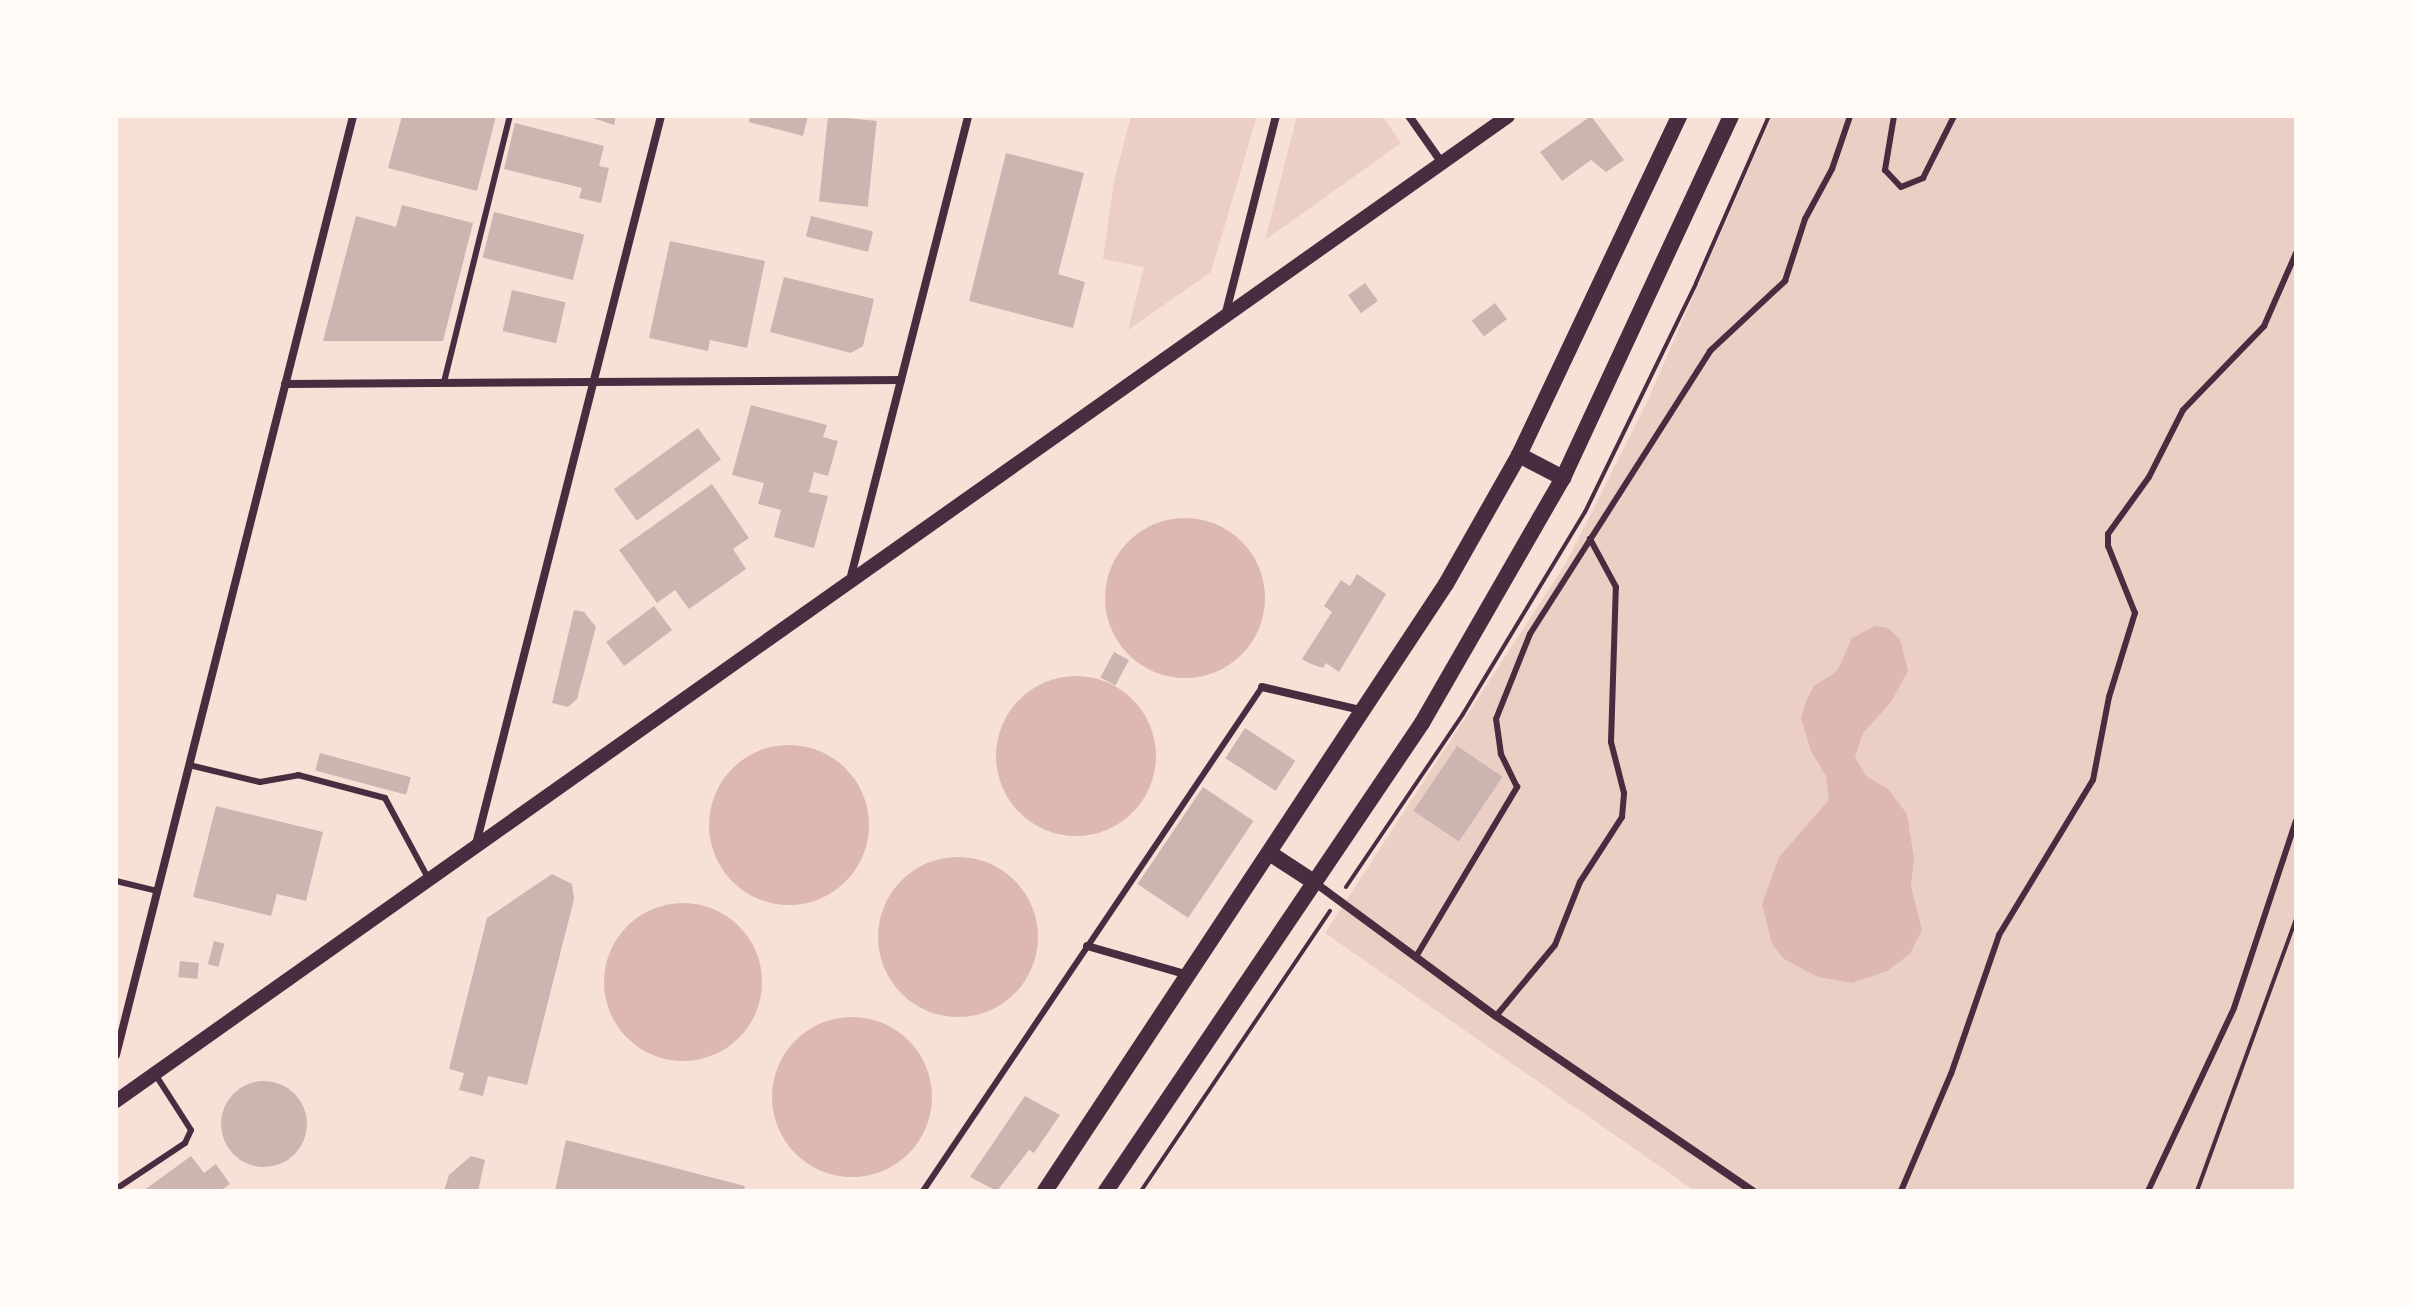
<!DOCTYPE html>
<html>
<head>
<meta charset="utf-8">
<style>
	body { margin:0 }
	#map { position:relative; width:2412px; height:1307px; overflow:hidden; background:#f7e1d7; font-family:Poppins,sans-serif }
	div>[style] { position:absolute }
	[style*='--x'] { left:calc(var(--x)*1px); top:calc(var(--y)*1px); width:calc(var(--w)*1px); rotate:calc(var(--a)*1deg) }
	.green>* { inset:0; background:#ebcfc5 }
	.water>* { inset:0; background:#dcb8b0 }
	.round { border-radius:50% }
	.building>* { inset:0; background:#ccb4b1; transform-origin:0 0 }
	.path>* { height:4px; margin:-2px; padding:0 2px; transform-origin:2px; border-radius:2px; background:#4a2c40 }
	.service>* { height:6px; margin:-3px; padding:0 3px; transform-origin:3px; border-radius:3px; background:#4a2c40 }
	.minor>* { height:8px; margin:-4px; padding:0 4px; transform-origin:4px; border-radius:4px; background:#4a2c40 }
	.tertiary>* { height:14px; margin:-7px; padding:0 7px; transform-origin:7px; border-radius:7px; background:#4a2c40 }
	.secondary>* { height:16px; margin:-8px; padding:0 8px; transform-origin:8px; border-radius:8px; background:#4a2c40 }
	span { translate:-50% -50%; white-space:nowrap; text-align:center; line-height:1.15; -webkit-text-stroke:6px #fffaf5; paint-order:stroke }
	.frame { position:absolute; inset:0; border:118px solid #fffaf5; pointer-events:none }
</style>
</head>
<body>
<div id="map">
	<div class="green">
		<div style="clip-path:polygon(1131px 116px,1257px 116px,1211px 272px,1128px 330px,1144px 267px,1103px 259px,1114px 181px)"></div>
		<div style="clip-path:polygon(1297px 116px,1382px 116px,1401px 143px,1265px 240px)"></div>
		<div style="clip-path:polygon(1772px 116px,2296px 116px,2296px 1191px,1695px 1191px,1325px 933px,1566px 563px,1647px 402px)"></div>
	</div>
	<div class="water">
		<div class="round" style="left:1105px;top:518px;width:160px;height:160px"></div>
		<div style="clip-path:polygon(1875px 626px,1888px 628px,1900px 639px,1908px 671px,1891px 702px,1863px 733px,1855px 757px,1866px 776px,1888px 789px,1907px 814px,1914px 859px,1911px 886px,1922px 930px,1910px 954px,1887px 971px,1852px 983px,1818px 977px,1784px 959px,1772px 944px,1762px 904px,1779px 857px,1829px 800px,1826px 776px,1811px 751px,1801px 718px,1806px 701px,1814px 686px,1837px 671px,1852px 638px)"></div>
		<div class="round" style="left:996px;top:676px;width:160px;height:160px"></div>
		<div class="round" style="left:709px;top:745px;width:160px;height:160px"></div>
		<div class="round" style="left:878px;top:857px;width:160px;height:160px"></div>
		<div class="round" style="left:604px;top:903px;width:158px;height:158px"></div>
		<div class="round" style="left:772px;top:1017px;width:160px;height:160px"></div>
	</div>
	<div class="building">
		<div style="clip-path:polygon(402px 116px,496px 116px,477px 191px,388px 168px)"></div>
		<div style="clip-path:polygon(587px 116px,616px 116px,614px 125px)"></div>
		<div style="clip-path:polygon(750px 116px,808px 116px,803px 136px,749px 122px)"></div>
		<div style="left:828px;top:116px;width:49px;height:86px;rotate:6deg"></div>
		<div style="clip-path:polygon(1591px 116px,1624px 160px,1606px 172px,1591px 160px,1562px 181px,1540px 152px)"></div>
		<div style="clip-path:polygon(515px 123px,604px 146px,599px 166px,609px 168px,601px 203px,579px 198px,582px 188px,504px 169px)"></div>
		<div style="clip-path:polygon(1006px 153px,1084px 173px,1058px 274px,1085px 282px,1073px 328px,969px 301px)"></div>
		<div style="clip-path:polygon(402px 205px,473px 223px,443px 341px,323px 341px,356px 216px,396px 227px)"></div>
		<div style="left:494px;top:212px;width:93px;height:47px;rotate:14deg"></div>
		<div style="left:811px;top:216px;width:64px;height:21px;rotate:14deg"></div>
		<div style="clip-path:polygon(670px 241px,765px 261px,747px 348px,710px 340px,708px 351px,649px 338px)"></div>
		<div style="clip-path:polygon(784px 277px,874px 299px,863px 346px,851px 353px,770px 332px)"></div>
		<div style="left:1365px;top:283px;width:22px;height:21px;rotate:54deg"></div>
		<div style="left:512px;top:290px;width:55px;height:42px;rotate:13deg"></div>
		<div style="left:1495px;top:303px;width:20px;height:29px;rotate:53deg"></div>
		<div style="clip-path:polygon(751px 405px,827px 425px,823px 437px,838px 441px,828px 476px,814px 472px,809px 492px,828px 496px,814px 548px,774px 537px,781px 510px,758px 504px,764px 483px,732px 475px)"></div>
		<div style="left:698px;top:428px;width:39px;height:104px;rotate:54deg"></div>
		<div style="clip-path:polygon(712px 484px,749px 538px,733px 549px,746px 569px,689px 609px,675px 590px,657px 603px,619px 550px)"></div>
		<div style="clip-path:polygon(1357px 574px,1386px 594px,1339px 672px,1326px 663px,1323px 668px,1311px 664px,1302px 659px,1332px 612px,1324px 606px,1341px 580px,1350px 586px)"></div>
		<div style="left:654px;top:606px;width:30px;height:60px;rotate:53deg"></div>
		<div style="clip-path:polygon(574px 610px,584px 612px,596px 627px,577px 699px,568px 707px,552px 703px)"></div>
		<div style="left:1114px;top:652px;width:17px;height:29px;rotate:28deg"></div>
		<div style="left:1245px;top:728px;width:60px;height:36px;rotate:33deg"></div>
		<div style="left:1457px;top:746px;width:55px;height:78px;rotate:34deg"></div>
		<div style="left:320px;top:753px;width:94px;height:18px;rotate:15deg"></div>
		<div style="left:1203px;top:787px;width:61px;height:117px;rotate:34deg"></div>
		<div style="clip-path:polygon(216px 806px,323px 832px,306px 901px,277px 894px,271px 916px,193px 897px)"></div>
		<div style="clip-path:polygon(552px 874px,572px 884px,574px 899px,527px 1085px,488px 1076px,483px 1096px,459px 1090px,464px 1073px,449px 1069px,487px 918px)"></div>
		<div style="left:214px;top:941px;width:11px;height:24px;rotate:15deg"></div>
		<div style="left:180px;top:961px;width:19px;height:16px;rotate:6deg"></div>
		<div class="round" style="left:221px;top:1081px;width:86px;height:86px"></div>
		<div style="clip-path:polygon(1025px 1096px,1060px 1115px,1034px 1153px,1029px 1150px,997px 1191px,970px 1177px)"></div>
		<div style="clip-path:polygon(566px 1140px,745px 1186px,744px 1191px,555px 1191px)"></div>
		<div style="clip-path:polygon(191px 1156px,204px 1173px,216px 1164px,230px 1184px,220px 1191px,143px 1191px)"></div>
		<div style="clip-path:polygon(471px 1156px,485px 1160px,478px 1191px,444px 1191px,449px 1175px)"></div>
	</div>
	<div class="path">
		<div style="--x:1346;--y:887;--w:209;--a:-55.9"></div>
		<div style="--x:1463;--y:714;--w:236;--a:-58.9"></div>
		<div style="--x:1585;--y:512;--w:254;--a:-64.1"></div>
		<div style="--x:1696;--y:283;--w:182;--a:-66.4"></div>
		<div style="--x:1141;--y:1191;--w:338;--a:-56"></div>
		<div style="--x:2197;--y:1191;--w:289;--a:-70"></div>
	</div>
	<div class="service">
		<div style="--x:1894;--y:116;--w:55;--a:99.5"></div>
		<div style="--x:1885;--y:170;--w:23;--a:47"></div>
		<div style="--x:1901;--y:187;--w:24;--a:-22"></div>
		<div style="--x:1923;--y:178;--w:69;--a:-63.4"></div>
		<div style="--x:444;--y:382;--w:274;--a:-76.1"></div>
		<div style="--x:189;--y:765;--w:73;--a:13.5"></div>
		<div style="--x:260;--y:782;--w:39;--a:-10"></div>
		<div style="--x:298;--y:775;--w:90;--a:14.8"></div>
		<div style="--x:385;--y:798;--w:91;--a:61.7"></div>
		<div style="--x:116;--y:881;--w:42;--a:13.7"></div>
		<div style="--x:1417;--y:955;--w:196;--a:-59.2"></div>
		<div style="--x:1517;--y:787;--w:37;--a:-116"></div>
		<div style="--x:1501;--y:754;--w:35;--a:-98"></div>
		<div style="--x:1496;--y:719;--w:92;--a:-68.2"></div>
		<div style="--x:1530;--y:634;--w:335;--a:-57.5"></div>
		<div style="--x:1710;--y:351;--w:103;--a:-43"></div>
		<div style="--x:1785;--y:281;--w:65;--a:-72.1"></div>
		<div style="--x:1805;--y:219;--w:57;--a:-61.6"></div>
		<div style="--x:1832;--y:169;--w:56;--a:-71.2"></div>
		<div style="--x:1496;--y:1016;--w:92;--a:-50.3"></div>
		<div style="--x:1555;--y:945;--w:68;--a:-68.4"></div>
		<div style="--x:1580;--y:882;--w:77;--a:-57.1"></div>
		<div style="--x:1622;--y:817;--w:24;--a:-85"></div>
		<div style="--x:1624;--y:793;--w:53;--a:-104.3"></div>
		<div style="--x:1611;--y:742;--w:155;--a:-88.2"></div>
		<div style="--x:1616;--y:587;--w:55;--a:-118.4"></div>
		<div style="--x:116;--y:1189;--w:83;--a:-33.7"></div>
		<div style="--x:185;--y:1143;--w:14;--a:-65"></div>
		<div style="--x:191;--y:1130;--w:67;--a:-122.7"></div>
		<div style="--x:923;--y:1191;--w:607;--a:-56.07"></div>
		<div style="--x:1901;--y:1191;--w:127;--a:-66.9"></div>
		<div style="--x:1951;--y:1074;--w:147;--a:-70.9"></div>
		<div style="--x:1999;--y:935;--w:181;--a:-58.8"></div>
		<div style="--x:2093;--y:780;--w:85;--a:-79.1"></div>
		<div style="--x:2109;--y:697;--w:88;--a:-72.8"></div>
		<div style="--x:2135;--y:613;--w:72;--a:-111.9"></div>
		<div style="--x:2108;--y:546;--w:12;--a:-90"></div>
		<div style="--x:2108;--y:534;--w:70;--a:-54.3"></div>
		<div style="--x:2149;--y:477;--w:75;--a:-63.1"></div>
		<div style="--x:2183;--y:410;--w:117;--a:-46"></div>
		<div style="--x:2264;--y:326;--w:80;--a:-66.3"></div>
		<div style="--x:2148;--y:1191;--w:202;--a:-64.8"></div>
		<div style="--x:2234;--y:1008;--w:197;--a:-71.7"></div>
	</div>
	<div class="minor">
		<div style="--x:1409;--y:116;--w:57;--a:54.9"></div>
		<div style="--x:1225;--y:316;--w:206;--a:-75.7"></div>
		<div style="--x:285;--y:384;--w:616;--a:-0.37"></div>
		<div style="--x:850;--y:580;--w:479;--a:-75.7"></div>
		<div style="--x:1262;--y:687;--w:105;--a:13.2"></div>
		<div style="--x:476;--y:844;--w:751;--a:-75.74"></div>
		<div style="--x:1314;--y:882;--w:226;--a:36.4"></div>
		<div style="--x:1496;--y:1016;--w:311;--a:34.3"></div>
		<div style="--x:1087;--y:946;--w:105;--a:16"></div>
		<div style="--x:116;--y:1055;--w:968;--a:-75.83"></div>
	</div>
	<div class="tertiary">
		<div style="--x:116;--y:1101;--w:1705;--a:-35.28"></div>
	</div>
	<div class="secondary">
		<div style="--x:1519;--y:455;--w:50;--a:27.6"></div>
		<div style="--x:1271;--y:854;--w:51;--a:33.1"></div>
		<div style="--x:1045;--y:1191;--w:727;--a:-56.55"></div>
		<div style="--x:1446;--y:584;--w:148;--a:-60.5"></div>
		<div style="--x:1519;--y:455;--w:375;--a:-64.7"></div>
		<div style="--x:1106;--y:1191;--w:565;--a:-55.97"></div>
		<div style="--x:1422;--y:723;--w:283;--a:-60.1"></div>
		<div style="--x:1563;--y:478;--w:399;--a:-65.1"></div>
	</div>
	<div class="frame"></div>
</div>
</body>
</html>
